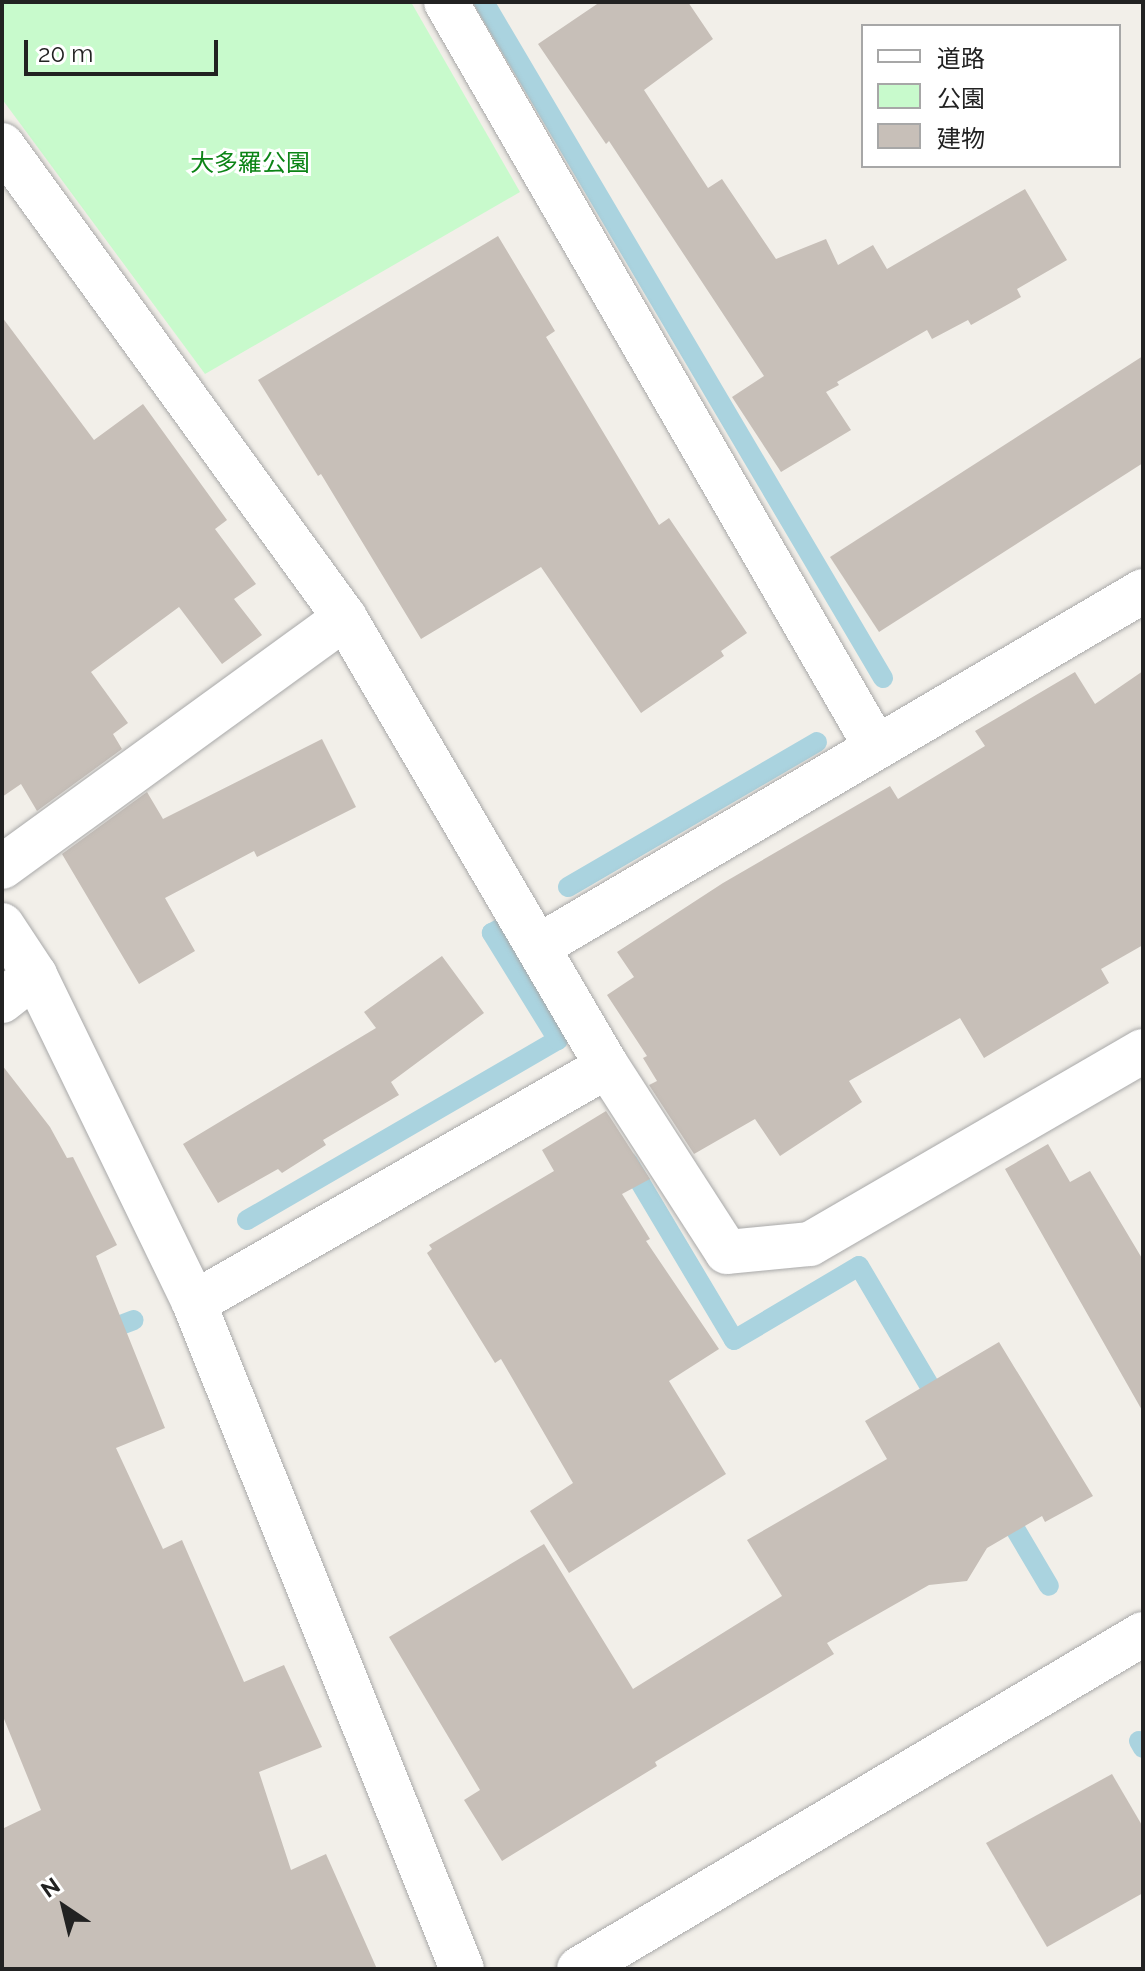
<!DOCTYPE html>
<html>
<head>
<meta charset="utf-8">
<style>
	body { margin:0 }
	#map { position:relative; width:1145px; height:1971px; overflow:hidden; background:#f2efe9; font-family:Raleway,"Noto Sans JP",sans-serif }
	div>[style] { position:absolute }
	[style*='--x'] { left:calc(var(--x)*1px); top:calc(var(--y)*1px); width:calc(var(--w)*1px); rotate:calc(var(--a)*1deg) }
	.park>* { inset:0; background:#c8facc }
	.stream>* { height:20px; margin:-10px; padding:0 10px; transform-origin:10px; border-radius:10px; background:#aad3df }
	.building>* { inset:0; background:#c7bfb8 }
	.roads { filter:drop-shadow(0 0 2px #a9a9a9) drop-shadow(0 0 2px #a9a9a9) }
	.minor>* { height:44px; margin:-22px; padding:0 22px; transform-origin:22px; border-radius:22px; background:#fff }
	.tertiary>* { height:44px; margin:-22px; padding:0 22px; transform-origin:22px; border-radius:22px; background:#fff }
	span { translate:-50% -50%; white-space:nowrap; text-align:center; line-height:1.15; -webkit-text-stroke:6px #fff; paint-order:stroke }
	.park-label { font-size:24px; color:#0c8416 }
	.frame { position:absolute; inset:0; border:4px solid #222; pointer-events:none }
	.legend { position:absolute; left:861px; top:24px; width:260px; height:144px; box-sizing:border-box; background:#fff; border:2px solid #a7a7a7; margin:0; padding:10px 14px; list-style:none; font-size:24px; color:#222 }
	.legend li { display:flex; align-items:center; gap:16px; height:40px }
	.legend b { width:40px; border:2px solid #a7a7a7 }
	.north { position:absolute; left:24px; top:1867px; width:80px; height:80px; -webkit-text-stroke:6px #fff; paint-order:stroke; rotate:325deg; font-size:22px; font-weight:700; line-height:32px; text-align:center; color:#222 }
	.north::after { content:''; display:block; margin:auto; width:28px; height:36px; background:#222; clip-path:polygon(50% 0,100% 100%,50% 72%,0 100%) }
	.scale { position:absolute; left:24px; top:40px; width:194px; height:36px; box-sizing:border-box; border:4px solid #222; border-top:0; padding-left:10px; font-size:24px; line-height:28px; white-space:nowrap; color:#222; -webkit-text-stroke:6px #fff; paint-order:stroke }
</style>
</head>
<body>
<div id="map">
	<div class="park">
		<div style="clip-path:polygon(2px 2px,411px 2px,520px 192px,205px 374px,2px 99px)"></div>
	</div>
	<div class="stream">
		<div style="--x:484;--y:2;--w:785;--a:59.45"></div>
		<div style="--x:568;--y:887;--w:288;--a:-30.2"></div>
		<div style="--x:628;--y:1162;--w:207;--a:59.2"></div>
		<div style="--x:734;--y:1340;--w:145;--a:-30.6"></div>
		<div style="--x:859;--y:1266;--w:164;--a:59.5"></div>
		<div style="--x:247;--y:1220;--w:359;--a:-30.1"></div>
		<div style="--x:558;--y:1040;--w:126;--a:-121.7"></div>
		<div style="--x:492;--y:933;--w:10;--a:-29"></div>
		<div style="--x:100;--y:1333;--w:36;--a:-21"></div>
		<div style="--x:1004;--y:1510;--w:88;--a:59.4"></div>
		<div style="--x:1139;--y:1741;--w:8;--a:60"></div>
	</div>
	<div class="building">
		<div style="clip-path:polygon(600px 2px,688px 2px,713px 39px,644px 90px,708px 188px,722px 179px,776px 259px,826px 239px,838px 265px,873px 245px,887px 269px,1025px 189px,1067px 260px,1017px 289px,1021px 297px,971px 325px,968px 320px,932px 339px,927px 330px,837px 382px,839px 385px,826px 392px,851px 430px,781px 472px,732px 397px,764px 376px,609px 141px,606px 144px,538px 44px)"></div>
		<div style="clip-path:polygon(498px 236px,555px 331px,546px 337px,659px 525px,669px 518px,747px 633px,721px 651px,724px 656px,641px 713px,541px 567px,421px 639px,321px 474px,318px 476px,258px 380px)"></div>
		<div style="clip-path:polygon(2px 317px,94px 440px,143px 404px,227px 520px,215px 529px,256px 584px,234px 599px,262px 635px,222px 664px,179px 607px,91px 672px,128px 723px,113px 734px,122px 749px,37px 811px,21px 784px,2px 797px)"></div>
		<div style="clip-path:polygon(1143px 356px,1143px 463px,879px 632px,830px 557px)"></div>
		<div style="clip-path:polygon(1143px 671px,1143px 945px,1101px 969px,1109px 983px,984px 1058px,960px 1018px,849px 1081px,862px 1102px,780px 1156px,755px 1119px,694px 1154px,649px 1085px,657px 1081px,643px 1058px,647px 1056px,607px 995px,634px 977px,617px 952px,723px 883px,890px 786px,898px 799px,985px 746px,975px 731px,1075px 672px,1095px 704px)"></div>
		<div style="clip-path:polygon(322px 739px,356px 807px,257px 857px,254px 851px,165px 898px,195px 951px,139px 984px,62px 854px,147px 792px,163px 819px)"></div>
		<div style="clip-path:polygon(442px 956px,484px 1013px,391px 1082px,399px 1095px,323px 1140px,326px 1145px,282px 1173px,278px 1169px,218px 1203px,183px 1144px,376px 1028px,364px 1012px)"></div>
		<div style="clip-path:polygon(2px 1065px,50px 1127px,67px 1158px,73px 1157px,117px 1245px,96px 1256px,165px 1428px,116px 1448px,163px 1549px,182px 1540px,244px 1682px,284px 1665px,322px 1747px,259px 1772px,291px 1870px,326px 1854px,377px 1969px,2px 1969px,2px 1829px,41px 1810px,2px 1714px)"></div>
		<div style="clip-path:polygon(606px 1111px,650px 1179px,622px 1194px,650px 1239px,646px 1241px,719px 1349px,669px 1381px,726px 1474px,569px 1573px,530px 1511px,573px 1483px,501px 1359px,495px 1363px,427px 1253px,432px 1249px,429px 1245px,554px 1171px,542px 1150px)"></div>
		<div style="clip-path:polygon(1048px 1144px,1070px 1182px,1090px 1171px,1143px 1260px,1143px 1412px,1005px 1169px)"></div>
		<div style="clip-path:polygon(999px 1342px,1093px 1496px,1045px 1522px,1042px 1516px,987px 1548px,967px 1581px,929px 1585px,827px 1643px,834px 1654px,655px 1762px,657px 1766px,502px 1861px,464px 1800px,480px 1790px,389px 1637px,544px 1544px,633px 1689px,782px 1596px,747px 1540px,887px 1459px,865px 1421px)"></div>
		<div style="clip-path:polygon(1112px 1774px,1143px 1827px,1143px 1893px,1047px 1947px,986px 1843px)"></div>
	</div>
	<div class="roads">
		<div class="minor">
			<div style="--x:446;--y:2;--w:860;--a:60.01"></div>
			<div style="--x:2;--y:145;--w:584;--a:54.05"></div>
			<div style="--x:345;--y:618;--w:519;--a:59.68"></div>
			<div style="--x:607;--y:1066;--w:221;--a:57.2"></div>
			<div style="--x:727;--y:1252;--w:83;--a:-5.5"></div>
			<div style="--x:810;--y:1244;--w:385;--a:-30.1"></div>
			<div style="--x:2;--y:867;--w:424;--a:-36"></div>
			<div style="--x:2;--y:925;--w:60;--a:56.6"></div>
			<div style="--x:35;--y:975;--w:365;--a:64.1"></div>
			<div style="--x:194;--y:1303;--w:476;--a:-29.8"></div>
			<div style="--x:539;--y:946;--w:701;--a:-30.44"></div>
			<div style="--x:2;--y:1001;--w:42;--a:-38.2"></div>
		</div>
		<div class="tertiary">
			<div style="--x:194;--y:1303;--w:718;--a:68.08"></div>
			<div style="--x:579;--y:1969;--w:656;--a:-30.71"></div>
		</div>
	</div>
	<div class="park-label">
		<span style="left:250px;top:163px">大多羅公園</span>
	</div>
	<div class="frame"></div>
	<ul class="legend">
	<li><b style="height:10px;background:#fff"></b>道路</li>
	<li><b style="height:22px;background:#c8facc"></b>公園</li>
	<li><b style="height:22px;background:#c7bfb8"></b>建物</li>
	</ul>
	<div class="north">N</div>
	<div class="scale">20 m</div>
</div>
</body>
</html>
